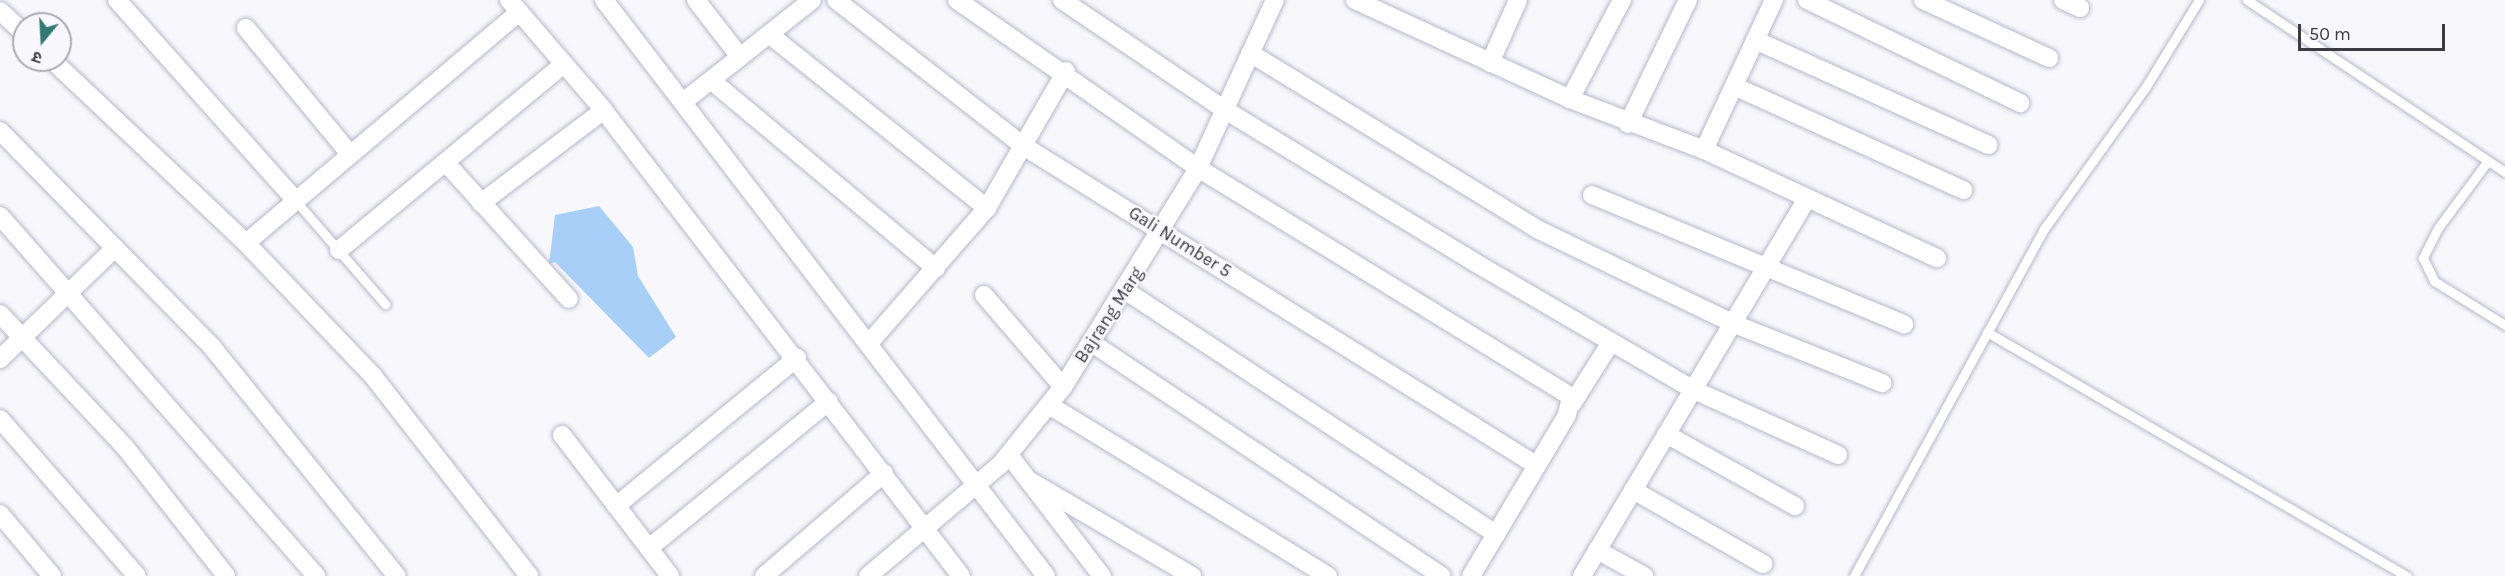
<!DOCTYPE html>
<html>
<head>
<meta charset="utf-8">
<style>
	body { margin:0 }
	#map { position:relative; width:2505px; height:576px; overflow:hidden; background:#f7f7fc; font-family:Karla,"Noto Sans Devanagari",sans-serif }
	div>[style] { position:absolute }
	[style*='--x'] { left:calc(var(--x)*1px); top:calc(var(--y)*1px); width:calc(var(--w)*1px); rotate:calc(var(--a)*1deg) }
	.water>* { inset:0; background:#a7cff7 }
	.roads { filter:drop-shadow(0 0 2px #b8b6cc) drop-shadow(0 0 2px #b8b6cc) }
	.service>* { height:9px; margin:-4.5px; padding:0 4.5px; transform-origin:4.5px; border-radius:4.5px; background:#fff }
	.minor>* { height:18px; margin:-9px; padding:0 9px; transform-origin:9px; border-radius:9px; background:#fff }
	span { translate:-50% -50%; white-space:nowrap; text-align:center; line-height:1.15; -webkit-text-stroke:5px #f7f7fc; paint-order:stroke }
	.street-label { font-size:18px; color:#3c3b44 }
	.north { position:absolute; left:12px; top:12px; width:60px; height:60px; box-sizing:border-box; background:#f7f7fc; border:2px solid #acacb2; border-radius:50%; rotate:198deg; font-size:16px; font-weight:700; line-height:24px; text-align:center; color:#3c3b44 }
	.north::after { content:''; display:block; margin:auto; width:21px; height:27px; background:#327a73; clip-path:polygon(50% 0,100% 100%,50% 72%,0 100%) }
	.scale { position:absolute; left:2298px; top:24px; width:147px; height:27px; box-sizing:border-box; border:3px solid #3c3b44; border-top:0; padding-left:8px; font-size:18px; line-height:21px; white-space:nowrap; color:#3c3b44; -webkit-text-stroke:4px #f7f7fc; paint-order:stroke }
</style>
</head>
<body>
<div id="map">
	<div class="water">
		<div style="clip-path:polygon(599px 206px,633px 247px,638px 276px,676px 337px,649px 358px,555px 262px,549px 264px,555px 215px)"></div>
	</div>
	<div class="roads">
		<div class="service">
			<div style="--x:2247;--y:0;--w:310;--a:33.7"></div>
			<div style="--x:2487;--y:162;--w:82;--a:126.6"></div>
			<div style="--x:2438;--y:228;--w:34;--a:117"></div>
			<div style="--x:2423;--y:258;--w:25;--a:64"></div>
			<div style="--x:2434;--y:281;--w:84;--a:31.8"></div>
			<div style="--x:295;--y:200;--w:138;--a:49.1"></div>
			<div style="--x:1987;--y:332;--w:486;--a:30.2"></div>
			<div style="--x:1854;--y:576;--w:396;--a:-61.3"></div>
			<div style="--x:2044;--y:229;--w:173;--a:-54.4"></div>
			<div style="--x:2145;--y:88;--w:103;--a:-58.5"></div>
		</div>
		<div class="minor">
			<div style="--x:117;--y:0;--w:268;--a:48.3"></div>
			<div style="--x:509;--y:0;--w:141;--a:49.3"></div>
			<div style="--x:601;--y:107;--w:591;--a:52.49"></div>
			<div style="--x:604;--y:0;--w:726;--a:52.5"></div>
			<div style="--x:696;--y:0;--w:72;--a:52.3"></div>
			<div style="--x:836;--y:0;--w:239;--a:37.9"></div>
			<div style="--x:1025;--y:147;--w:602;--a:31.89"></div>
			<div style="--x:957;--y:0;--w:294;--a:34.9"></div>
			<div style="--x:1198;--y:168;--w:438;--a:31.5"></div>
			<div style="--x:1571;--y:397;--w:18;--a:103"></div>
			<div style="--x:1567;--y:415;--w:187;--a:120.8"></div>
			<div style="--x:1062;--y:0;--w:193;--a:34"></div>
			<div style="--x:1222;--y:108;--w:295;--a:31.4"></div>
			<div style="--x:1474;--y:262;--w:255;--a:30.2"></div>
			<div style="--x:1694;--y:390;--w:158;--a:24.3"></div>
			<div style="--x:1355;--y:0;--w:237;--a:24.7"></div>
			<div style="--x:1570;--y:99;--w:143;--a:20.8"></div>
			<div style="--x:1704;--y:150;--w:257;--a:24.9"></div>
			<div style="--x:1807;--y:0;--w:237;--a:25.8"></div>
			<div style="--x:1923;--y:0;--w:139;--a:24.7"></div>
			<div style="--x:2063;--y:0;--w:19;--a:25"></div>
			<div style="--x:0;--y:11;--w:33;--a:43"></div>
			<div style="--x:246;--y:28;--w:162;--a:50.5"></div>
			<div style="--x:770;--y:35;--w:278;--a:38.6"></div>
			<div style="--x:1755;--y:40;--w:256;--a:24.2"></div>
			<div style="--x:1250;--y:53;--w:339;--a:31.5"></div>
			<div style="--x:1539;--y:230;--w:214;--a:25.7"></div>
			<div style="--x:1732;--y:323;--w:162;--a:21.8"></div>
			<div style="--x:52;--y:60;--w:267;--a:43.3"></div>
			<div style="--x:246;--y:243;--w:184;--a:46.3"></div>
			<div style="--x:373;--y:376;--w:254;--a:52"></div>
			<div style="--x:1490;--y:63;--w:69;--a:-66"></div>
			<div style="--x:712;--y:81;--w:292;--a:39.9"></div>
			<div style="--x:1734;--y:86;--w:252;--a:24.4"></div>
			<div style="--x:1570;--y:99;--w:112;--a:-62.3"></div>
			<div style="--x:683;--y:102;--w:164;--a:-38.3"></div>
			<div style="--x:1628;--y:124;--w:138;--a:-64.2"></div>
			<div style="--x:0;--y:131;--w:303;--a:45.5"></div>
			<div style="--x:212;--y:347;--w:294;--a:51.1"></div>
			<div style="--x:1704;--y:150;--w:166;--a:-65"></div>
			<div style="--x:446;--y:163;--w:183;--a:47.9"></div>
			<div style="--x:1592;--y:195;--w:338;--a:22.5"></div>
			<div style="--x:481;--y:203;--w:154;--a:-37.1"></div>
			<div style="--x:0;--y:216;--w:479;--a:48.7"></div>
			<div style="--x:246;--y:243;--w:358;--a:-40.2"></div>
			<div style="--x:339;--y:250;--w:292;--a:-39.6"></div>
			<div style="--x:1126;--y:291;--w:443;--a:33.3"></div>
			<div style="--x:984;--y:295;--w:121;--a:49.3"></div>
			<div style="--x:0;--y:314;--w:183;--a:46.8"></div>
			<div style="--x:125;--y:447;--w:164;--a:51.9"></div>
			<div style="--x:870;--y:342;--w:178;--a:-48.9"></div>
			<div style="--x:987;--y:208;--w:158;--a:-60"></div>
			<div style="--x:1092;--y:343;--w:420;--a:33.7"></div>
			<div style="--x:0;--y:359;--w:160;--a:-44"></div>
			<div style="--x:1572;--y:404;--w:73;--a:-57.8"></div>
			<div style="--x:1049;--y:405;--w:327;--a:31.5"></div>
			<div style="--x:0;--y:419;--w:208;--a:48.9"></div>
			<div style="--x:1666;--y:434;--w:148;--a:29.2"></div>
			<div style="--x:562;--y:435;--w:178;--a:52.5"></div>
			<div style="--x:1009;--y:455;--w:153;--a:52.5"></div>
			<div style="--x:1030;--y:481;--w:188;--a:30.4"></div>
			<div style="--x:1633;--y:490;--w:150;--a:29.6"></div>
			<div style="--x:616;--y:506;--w:234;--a:-39.3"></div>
			<div style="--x:0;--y:514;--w:81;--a:50"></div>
			<div style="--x:649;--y:548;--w:232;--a:-39.2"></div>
			<div style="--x:1597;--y:550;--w:54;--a:29"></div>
			<div style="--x:764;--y:576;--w:158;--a:-40.6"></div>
			<div style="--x:868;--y:576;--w:172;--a:-40.1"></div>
			<div style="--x:1000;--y:465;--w:100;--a:-51.1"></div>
			<div style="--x:1063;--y:387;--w:257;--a:-58.3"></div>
			<div style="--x:1198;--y:168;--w:185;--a:-65.4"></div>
			<div style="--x:1582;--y:576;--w:440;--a:-59.2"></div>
		</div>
	</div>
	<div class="street-label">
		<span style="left:1180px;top:242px;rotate:32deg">Gali Number 5</span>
		<span style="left:1109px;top:315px;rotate:-57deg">Bajrang Marg</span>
	</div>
	<div class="north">उ</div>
	<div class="scale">50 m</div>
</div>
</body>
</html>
